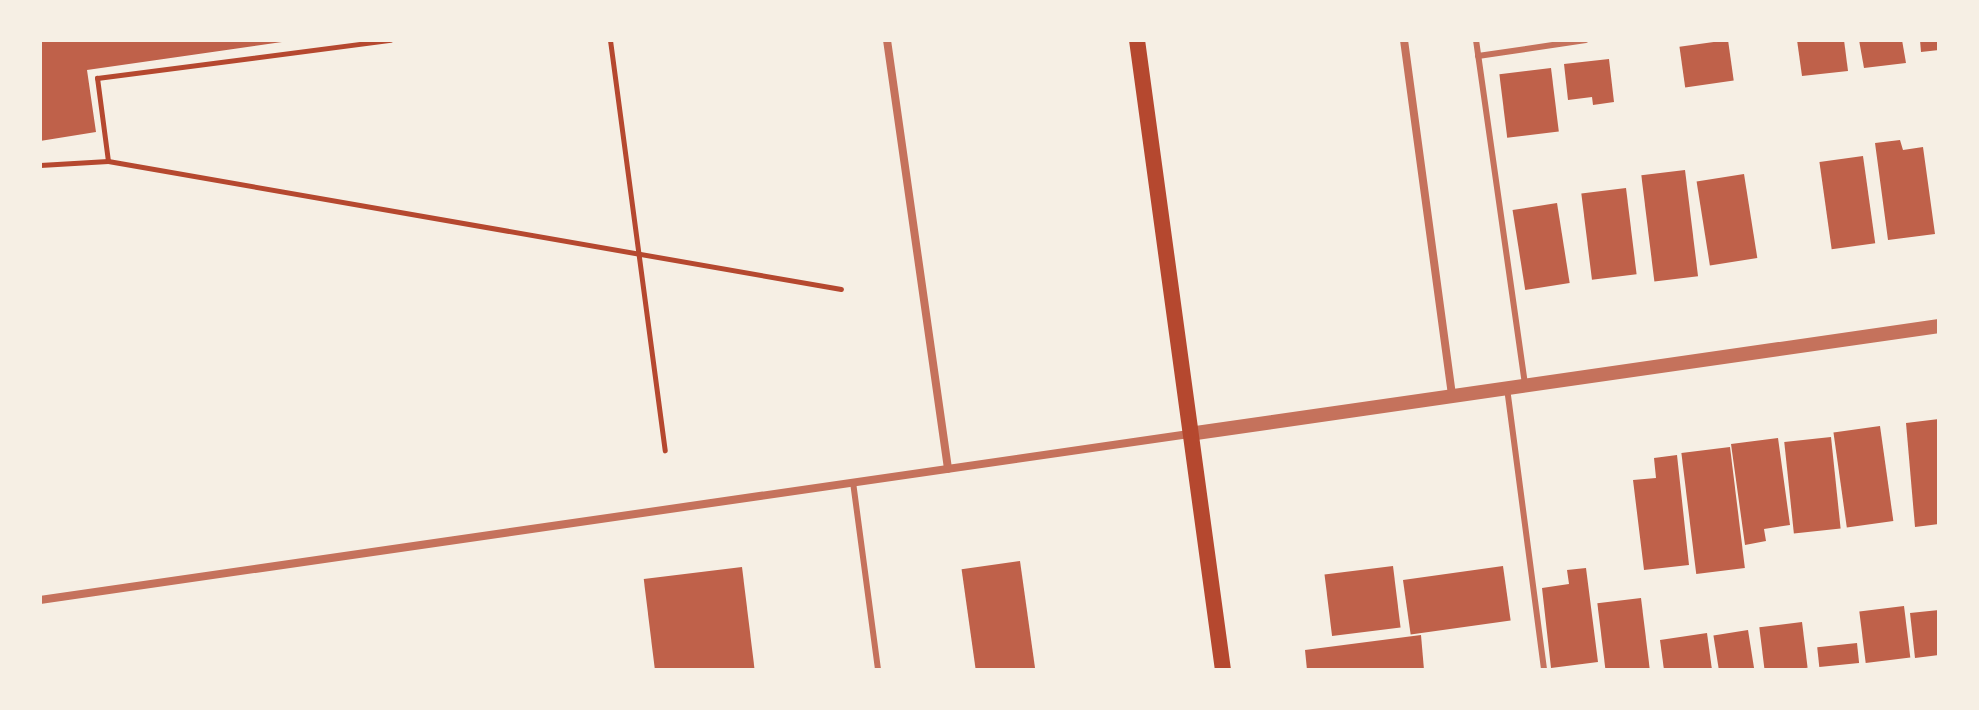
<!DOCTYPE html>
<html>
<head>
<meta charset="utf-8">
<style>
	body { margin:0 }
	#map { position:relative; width:1979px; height:710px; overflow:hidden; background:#f6efe4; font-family:"Titillium Web",sans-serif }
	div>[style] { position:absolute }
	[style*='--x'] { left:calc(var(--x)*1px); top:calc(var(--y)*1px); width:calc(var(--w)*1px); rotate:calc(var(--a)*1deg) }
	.building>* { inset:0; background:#bf614a; transform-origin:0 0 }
	.path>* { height:5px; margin:-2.5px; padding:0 2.5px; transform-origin:2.5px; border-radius:2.5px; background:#b5482f }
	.service>* { height:6px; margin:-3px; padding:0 3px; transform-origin:3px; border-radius:3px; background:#c5725c }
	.minor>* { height:8px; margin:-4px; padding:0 4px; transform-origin:4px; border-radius:4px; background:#c5725c }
	.tertiary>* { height:14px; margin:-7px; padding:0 7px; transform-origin:7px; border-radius:7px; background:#c5725c }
	.secondary>* { height:16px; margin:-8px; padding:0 8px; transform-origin:8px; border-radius:8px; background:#b5482f }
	span { translate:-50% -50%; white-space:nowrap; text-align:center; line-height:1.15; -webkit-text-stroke:8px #f6efe4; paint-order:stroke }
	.frame { position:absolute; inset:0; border:42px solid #f6efe4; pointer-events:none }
</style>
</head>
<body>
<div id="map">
	<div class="building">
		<div style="clip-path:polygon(40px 40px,281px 40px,282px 42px,87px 70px,96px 132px,40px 141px)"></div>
		<div style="left:1728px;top:40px;width:41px;height:49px;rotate:82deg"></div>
		<div style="clip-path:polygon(1797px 40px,1844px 40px,1848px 71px,1802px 76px)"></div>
		<div style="clip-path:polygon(1859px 40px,1902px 40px,1906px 63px,1864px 68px)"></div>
		<div style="clip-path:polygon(1920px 40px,1939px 40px,1939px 50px,1921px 52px)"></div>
		<div style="clip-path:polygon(1609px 59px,1614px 102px,1593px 105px,1592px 97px,1568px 100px,1564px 64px)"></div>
		<div style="left:1551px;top:68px;width:64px;height:52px;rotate:83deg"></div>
		<div style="clip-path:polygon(1900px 140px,1903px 150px,1923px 147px,1935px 234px,1888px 240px,1875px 143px)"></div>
		<div style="left:1863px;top:156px;width:88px;height:44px;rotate:82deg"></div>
		<div style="left:1685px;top:170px;width:107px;height:44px;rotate:83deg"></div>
		<div style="left:1744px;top:174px;width:85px;height:48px;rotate:81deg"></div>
		<div style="left:1626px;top:188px;width:87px;height:45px;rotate:83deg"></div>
		<div style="left:1557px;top:203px;width:81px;height:45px;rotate:81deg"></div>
		<div style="clip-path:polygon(1939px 419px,1939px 524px,1915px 527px,1906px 423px)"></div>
		<div style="left:1880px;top:426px;width:96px;height:47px;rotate:82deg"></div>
		<div style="left:1831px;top:437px;width:92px;height:47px;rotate:84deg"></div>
		<div style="clip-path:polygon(1778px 438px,1790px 525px,1764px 529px,1766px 541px,1745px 545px,1731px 444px)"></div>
		<div style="left:1730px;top:447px;width:122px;height:49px;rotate:83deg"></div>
		<div style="clip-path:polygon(1677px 455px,1689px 565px,1644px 570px,1633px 480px,1656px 478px,1654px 458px)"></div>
		<div style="left:1020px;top:561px;width:110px;height:59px;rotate:82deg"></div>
		<div style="left:1393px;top:566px;width:62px;height:69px;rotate:83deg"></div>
		<div style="left:1503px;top:566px;width:55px;height:101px;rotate:82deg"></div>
		<div style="left:742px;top:567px;width:104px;height:99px;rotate:83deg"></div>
		<div style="clip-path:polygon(1586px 568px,1598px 662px,1551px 668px,1542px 588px,1569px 584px,1567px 570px)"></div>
		<div style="left:1641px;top:598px;width:73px;height:44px;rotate:83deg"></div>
		<div style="left:1904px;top:606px;width:52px;height:45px;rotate:83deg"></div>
		<div style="clip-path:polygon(1939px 610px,1939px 655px,1915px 658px,1910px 613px)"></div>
		<div style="left:1802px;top:622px;width:46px;height:43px;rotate:83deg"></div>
		<div style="left:1748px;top:630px;width:40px;height:35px;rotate:81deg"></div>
		<div style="clip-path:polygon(1707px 633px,1712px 670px,1664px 670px,1660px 640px)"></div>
		<div style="clip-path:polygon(1421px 635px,1424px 670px,1307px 670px,1305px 650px)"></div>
		<div style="left:1857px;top:643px;width:20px;height:40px;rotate:84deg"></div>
	</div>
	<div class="path">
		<div style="--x:610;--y:40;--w:414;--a:82.4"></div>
		<div style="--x:108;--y:161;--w:84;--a:-97.5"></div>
		<div style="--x:97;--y:78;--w:296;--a:-7.4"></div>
		<div style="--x:40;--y:165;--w:68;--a:-3.4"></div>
		<div style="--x:108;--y:161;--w:744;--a:9.91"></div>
	</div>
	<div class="service">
		<div style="--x:1476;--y:40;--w:348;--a:81.9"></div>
		<div style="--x:1478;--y:56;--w:109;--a:-8.4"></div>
		<div style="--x:1507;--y:388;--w:284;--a:82.5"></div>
		<div style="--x:853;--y:482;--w:190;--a:82.4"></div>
	</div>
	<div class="minor">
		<div style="--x:887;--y:40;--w:433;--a:81.9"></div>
		<div style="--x:1404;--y:40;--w:359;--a:82.3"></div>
		<div style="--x:40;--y:600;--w:1161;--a:-8.22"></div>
	</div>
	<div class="tertiary">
		<div style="--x:1189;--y:434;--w:758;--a:-8.19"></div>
	</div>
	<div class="secondary">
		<div style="--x:1137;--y:40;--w:636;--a:82.23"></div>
	</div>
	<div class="frame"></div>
</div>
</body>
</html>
